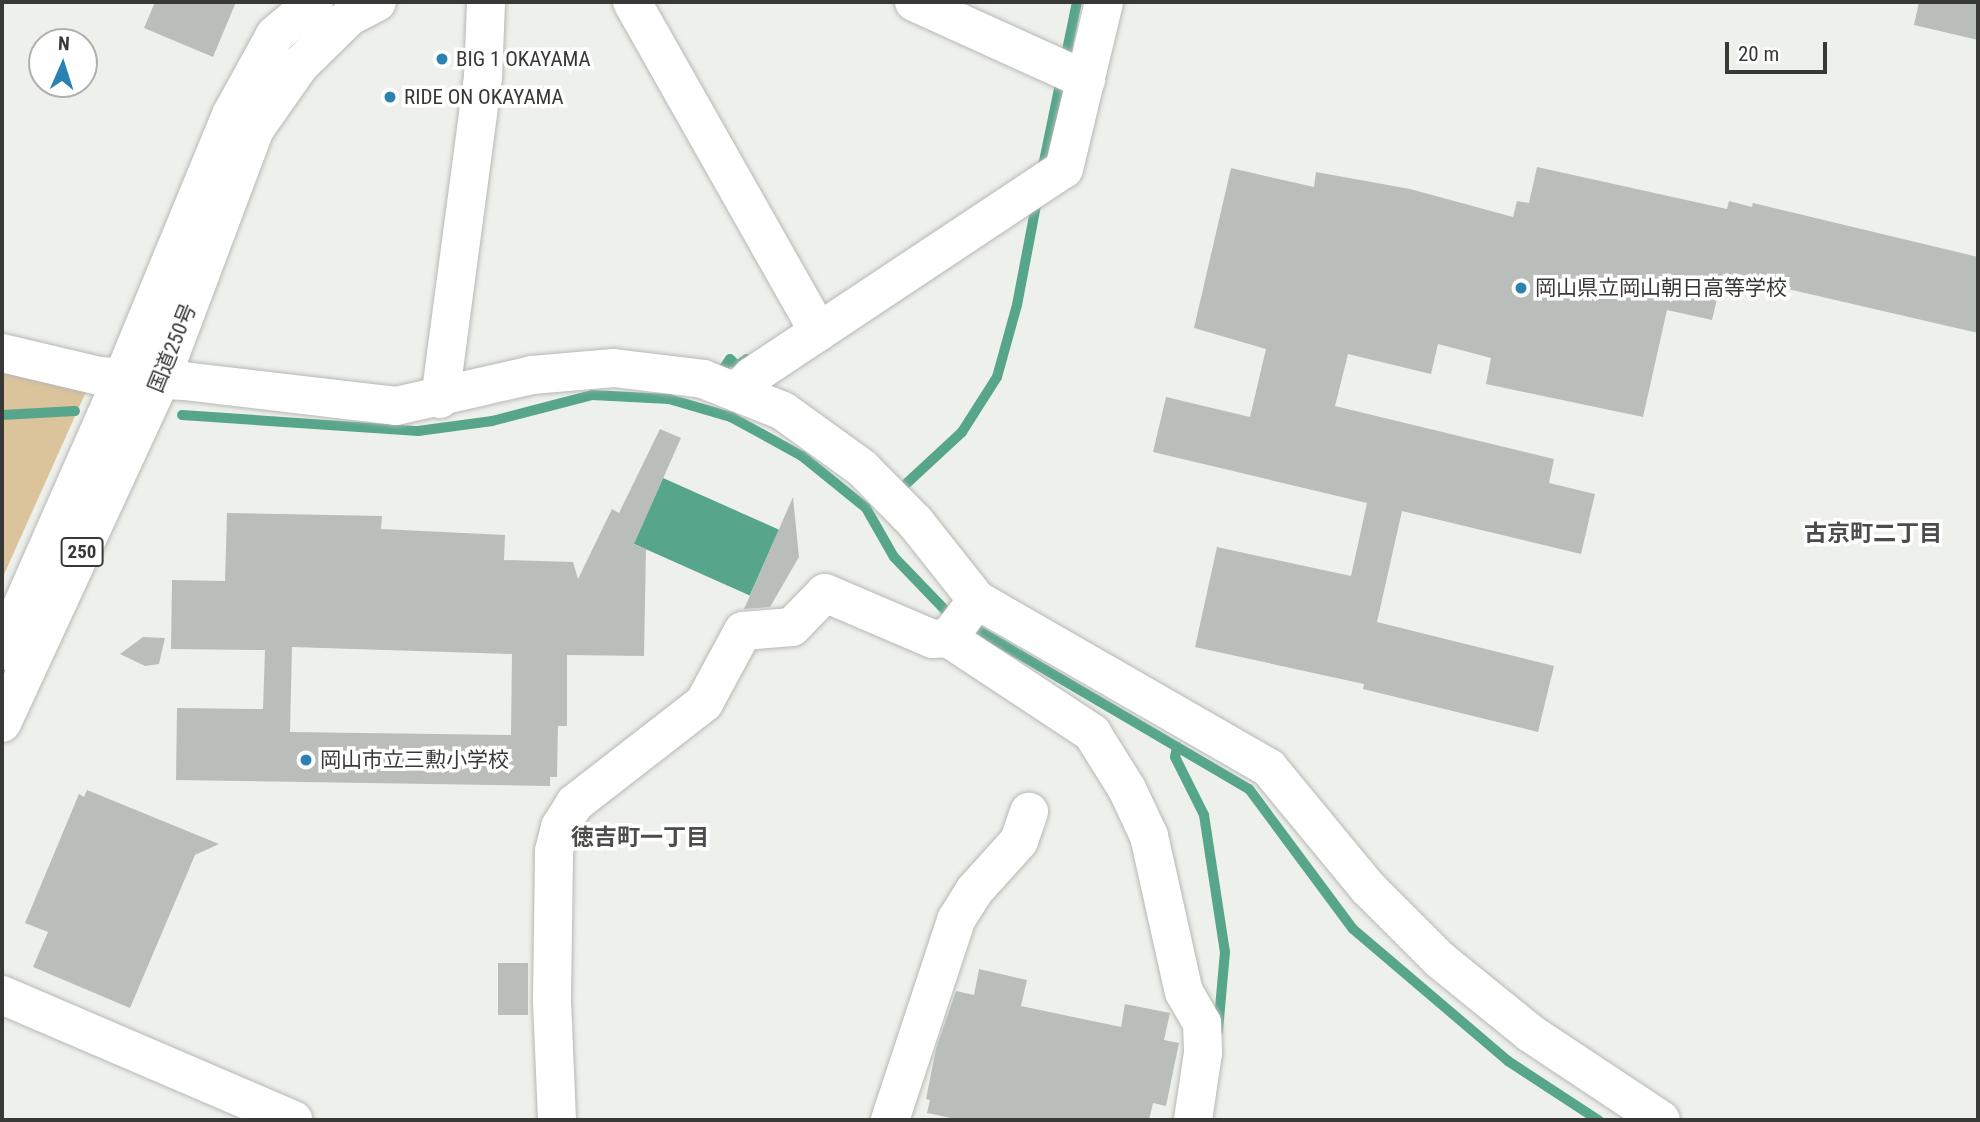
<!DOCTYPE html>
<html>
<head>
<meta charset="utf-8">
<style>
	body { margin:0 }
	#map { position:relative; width:1980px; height:1122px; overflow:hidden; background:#eef0ec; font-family:"Roboto Condensed","Noto Sans JP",sans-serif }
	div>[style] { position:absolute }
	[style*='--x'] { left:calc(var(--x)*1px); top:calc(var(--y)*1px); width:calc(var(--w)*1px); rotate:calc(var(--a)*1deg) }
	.green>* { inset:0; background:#dbc39b }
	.water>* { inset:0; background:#57a68b; transform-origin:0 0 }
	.stream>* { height:10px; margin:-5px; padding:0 5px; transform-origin:5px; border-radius:5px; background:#57a68b }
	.building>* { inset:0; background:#babeba; transform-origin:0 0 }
	.roads { filter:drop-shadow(0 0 2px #b6b8b4) drop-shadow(0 0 2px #b6b8b4) }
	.street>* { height:38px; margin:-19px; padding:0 19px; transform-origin:19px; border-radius:19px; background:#fff }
	.highway>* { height:38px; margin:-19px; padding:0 19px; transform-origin:19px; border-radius:19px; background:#fff }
	.dots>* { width:19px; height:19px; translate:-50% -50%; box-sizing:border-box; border:4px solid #fff; border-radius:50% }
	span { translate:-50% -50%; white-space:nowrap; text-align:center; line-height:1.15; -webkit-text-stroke:7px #fff; paint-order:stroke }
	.shield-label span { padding:2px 5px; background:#fff; border:2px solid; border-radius:5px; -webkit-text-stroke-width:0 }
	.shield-label { font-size:19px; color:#383937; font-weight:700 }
	.poi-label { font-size:21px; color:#383937 }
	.left { translate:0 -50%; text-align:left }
	.street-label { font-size:21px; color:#383937 }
	.neighbourhood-label { font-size:23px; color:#4c4d4a; font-weight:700 }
	.frame { position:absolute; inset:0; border:4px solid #383937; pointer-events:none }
	.north { position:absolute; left:28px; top:28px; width:70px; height:70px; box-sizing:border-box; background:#fff; border:2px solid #afb0af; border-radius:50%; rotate:3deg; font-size:19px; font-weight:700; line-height:28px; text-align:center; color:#383937 }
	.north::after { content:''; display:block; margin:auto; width:24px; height:32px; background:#2a82b1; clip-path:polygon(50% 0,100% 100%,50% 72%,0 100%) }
	.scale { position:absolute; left:1725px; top:42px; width:102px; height:32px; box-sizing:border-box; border:4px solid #383937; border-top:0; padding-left:9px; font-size:21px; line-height:24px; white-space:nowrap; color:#383937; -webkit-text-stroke:5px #fff; paint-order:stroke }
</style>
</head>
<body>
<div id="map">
	<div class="green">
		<div style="clip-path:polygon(2px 363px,89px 385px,2px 579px)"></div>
	</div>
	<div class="water">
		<div style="left:663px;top:478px;width:127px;height:72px;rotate:24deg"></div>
	</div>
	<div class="stream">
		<div style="--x:1042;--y:171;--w:173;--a:-78.3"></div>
		<div style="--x:723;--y:369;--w:12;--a:-55"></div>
		<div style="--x:730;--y:359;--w:10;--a:45"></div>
		<div style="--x:737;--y:366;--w:12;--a:-35"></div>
		<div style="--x:2;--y:415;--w:73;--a:-3.1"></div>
		<div style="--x:182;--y:415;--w:237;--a:3.9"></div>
		<div style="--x:418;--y:431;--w:75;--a:-7.7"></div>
		<div style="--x:492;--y:421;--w:103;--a:-14.6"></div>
		<div style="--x:592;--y:395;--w:77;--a:3"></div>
		<div style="--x:669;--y:399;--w:65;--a:16.2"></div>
		<div style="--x:731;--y:417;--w:81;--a:28.8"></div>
		<div style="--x:802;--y:456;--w:82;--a:39.1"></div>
		<div style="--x:866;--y:508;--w:56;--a:60.3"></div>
		<div style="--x:894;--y:557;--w:76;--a:46.1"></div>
		<div style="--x:947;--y:612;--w:350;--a:30.4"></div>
		<div style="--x:1249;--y:789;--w:174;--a:53.4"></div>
		<div style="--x:1353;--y:929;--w:204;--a:40.4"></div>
		<div style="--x:1508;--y:1061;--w:108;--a:33.2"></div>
		<div style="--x:907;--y:483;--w:75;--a:-42.8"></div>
		<div style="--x:962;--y:432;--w:65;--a:-57.5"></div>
		<div style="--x:997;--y:377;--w:75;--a:-74.5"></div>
		<div style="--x:1017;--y:305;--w:107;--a:-79.2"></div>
		<div style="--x:1177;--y:747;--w:10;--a:101"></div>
		<div style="--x:1175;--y:757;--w:65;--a:63.4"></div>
		<div style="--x:1204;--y:815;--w:139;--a:81.3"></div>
		<div style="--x:1225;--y:952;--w:79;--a:95.1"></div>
	</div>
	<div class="building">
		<div style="clip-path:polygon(155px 2px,236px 2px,213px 57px,144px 28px)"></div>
		<div style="clip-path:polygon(1919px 2px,1978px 2px,1978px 40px,1914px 25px)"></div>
		<div style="clip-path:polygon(1537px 167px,1727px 209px,1729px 201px,1752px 207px,1753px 203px,1978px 257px,1978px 333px,1723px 274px,1712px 320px,1667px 310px,1643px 417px,1486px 384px,1491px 358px,1438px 344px,1431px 374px,1348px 354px,1335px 406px,1554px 459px,1549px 483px,1595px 494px,1581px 554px,1402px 511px,1377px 622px,1554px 666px,1538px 732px,1363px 689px,1364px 684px,1195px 647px,1217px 547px,1351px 576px,1367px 503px,1153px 452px,1166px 397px,1250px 417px,1266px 349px,1194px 328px,1231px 168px,1314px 187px,1316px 172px,1410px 189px,1513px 217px,1517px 201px,1529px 203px)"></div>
		<div style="clip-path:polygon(evenodd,660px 429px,681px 438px,634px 544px,646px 549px,644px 656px,567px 655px,567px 726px,558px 726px,557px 777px,550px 777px,550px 786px,176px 780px,177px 708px,263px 709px,265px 650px,171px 649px,172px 580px,225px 581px,227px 513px,382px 516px,381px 529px,505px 535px,504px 560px,573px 562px,578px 579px,612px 509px,619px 513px,660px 429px,292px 647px,512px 654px,511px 735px,290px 732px,292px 647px)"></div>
		<div style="clip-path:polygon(793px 497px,799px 557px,770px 607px,744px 609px)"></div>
		<div style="clip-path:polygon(143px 637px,165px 638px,159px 664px,145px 666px,120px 654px)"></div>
		<div style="clip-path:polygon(87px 790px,219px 844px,195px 855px,130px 1008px,33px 967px,48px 932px,25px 923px,79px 794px,84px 797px)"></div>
		<div style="left:498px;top:963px;width:30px;height:52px"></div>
		<div style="clip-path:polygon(979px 969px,1027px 980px,1021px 1006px,1121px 1027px,1125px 1004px,1170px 1013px,1164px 1040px,1179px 1043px,1166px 1106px,1153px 1103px,1149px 1120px,960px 1120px,927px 1113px,930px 1100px,926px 1099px,936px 1049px,956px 991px,974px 995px)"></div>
	</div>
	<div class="roads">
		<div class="street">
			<div style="--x:632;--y:2;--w:379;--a:60.5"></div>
			<div style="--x:914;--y:2;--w:189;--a:24.4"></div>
			<div style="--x:2;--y:353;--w:100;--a:13.3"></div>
			<div style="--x:99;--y:376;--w:85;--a:3.4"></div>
			<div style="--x:184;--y:381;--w:213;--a:6.7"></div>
			<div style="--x:396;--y:406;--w:139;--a:-12.8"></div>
			<div style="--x:532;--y:375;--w:82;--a:-4.9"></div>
			<div style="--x:614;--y:368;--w:90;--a:7"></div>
			<div style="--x:703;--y:379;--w:86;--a:21.8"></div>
			<div style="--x:783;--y:411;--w:97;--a:35.8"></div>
			<div style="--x:862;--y:468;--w:77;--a:45.5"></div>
			<div style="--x:916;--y:523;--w:98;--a:51.6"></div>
			<div style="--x:977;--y:600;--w:337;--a:29.9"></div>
			<div style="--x:1269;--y:768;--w:156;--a:50.5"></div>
			<div style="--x:1368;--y:888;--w:102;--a:45"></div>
			<div style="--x:1440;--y:960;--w:116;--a:39"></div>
			<div style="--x:1530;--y:1033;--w:157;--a:33.6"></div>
			<div style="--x:736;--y:392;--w:23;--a:-45"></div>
			<div style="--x:752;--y:376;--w:374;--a:-33.6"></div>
			<div style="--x:1064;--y:169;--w:172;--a:-76.5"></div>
			<div style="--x:440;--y:399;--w:324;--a:-82.4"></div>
			<div style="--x:483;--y:78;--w:76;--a:-87.7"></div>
			<div style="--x:948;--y:638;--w:173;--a:33.4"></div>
			<div style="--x:1092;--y:733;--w:66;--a:58"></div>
			<div style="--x:1127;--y:789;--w:52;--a:64.9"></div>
			<div style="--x:1149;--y:836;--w:160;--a:77.4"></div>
			<div style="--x:1184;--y:992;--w:36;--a:60"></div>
			<div style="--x:1202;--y:1023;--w:30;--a:88"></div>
			<div style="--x:1203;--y:1053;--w:68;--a:98.5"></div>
			<div style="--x:2;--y:995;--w:317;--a:23.2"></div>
			<div style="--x:557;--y:1120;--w:121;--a:-92.4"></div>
			<div style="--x:552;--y:999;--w:148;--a:-89.2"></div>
			<div style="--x:554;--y:851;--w:25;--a:-76"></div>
			<div style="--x:560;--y:827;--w:28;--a:-58"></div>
			<div style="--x:575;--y:803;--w:163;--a:-37.8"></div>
			<div style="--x:704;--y:703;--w:82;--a:-61.6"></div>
			<div style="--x:743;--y:631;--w:49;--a:-4.7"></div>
			<div style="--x:792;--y:627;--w:47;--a:-45.9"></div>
			<div style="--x:825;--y:593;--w:117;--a:23.1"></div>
			<div style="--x:933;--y:639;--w:15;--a:-4"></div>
			<div style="--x:948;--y:638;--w:48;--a:-52.7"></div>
			<div style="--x:890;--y:1120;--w:211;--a:-71.7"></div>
			<div style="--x:956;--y:920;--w:34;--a:-58"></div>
			<div style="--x:974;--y:891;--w:67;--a:-48"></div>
			<div style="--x:1019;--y:841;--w:31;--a:-71"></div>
		</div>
		<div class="highway">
			<div style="--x:2;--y:651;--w:300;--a:-66.2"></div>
			<div style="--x:123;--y:377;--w:283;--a:-67.6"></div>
			<div style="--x:231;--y:115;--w:91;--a:-61.2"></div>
			<div style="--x:275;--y:35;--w:51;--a:-40.2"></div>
			<div style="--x:2;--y:723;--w:379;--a:-65.2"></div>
			<div style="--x:161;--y:379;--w:267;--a:-69.4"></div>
			<div style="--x:255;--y:129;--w:78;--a:-54.9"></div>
			<div style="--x:300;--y:65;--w:70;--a:-44.4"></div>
			<div style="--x:350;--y:16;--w:30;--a:-27"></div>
		</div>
	</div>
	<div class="dots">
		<div style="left:442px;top:59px;background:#2a82b1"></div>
		<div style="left:390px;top:97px;background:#2a82b1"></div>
		<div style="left:1521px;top:288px;background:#2a82b1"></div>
		<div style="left:306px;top:760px;background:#2a82b1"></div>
	</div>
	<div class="shield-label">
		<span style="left:82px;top:552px">250</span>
	</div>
	<div class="poi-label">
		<span class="left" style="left:456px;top:59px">BIG 1 OKAYAMA</span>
		<span class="left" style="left:404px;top:97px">RIDE ON OKAYAMA</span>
		<span class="left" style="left:1535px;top:288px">岡山県立岡山朝日高等学校</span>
		<span class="left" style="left:320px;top:760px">岡山市立三勲小学校</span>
	</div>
	<div class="street-label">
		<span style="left:172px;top:348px;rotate:-68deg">国道250号</span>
	</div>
	<div class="neighbourhood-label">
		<span style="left:1873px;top:534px">古京町二丁目</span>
		<span style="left:640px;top:838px">徳吉町一丁目</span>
	</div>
	<div class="frame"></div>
	<div class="north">N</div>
	<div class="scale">20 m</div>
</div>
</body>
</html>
